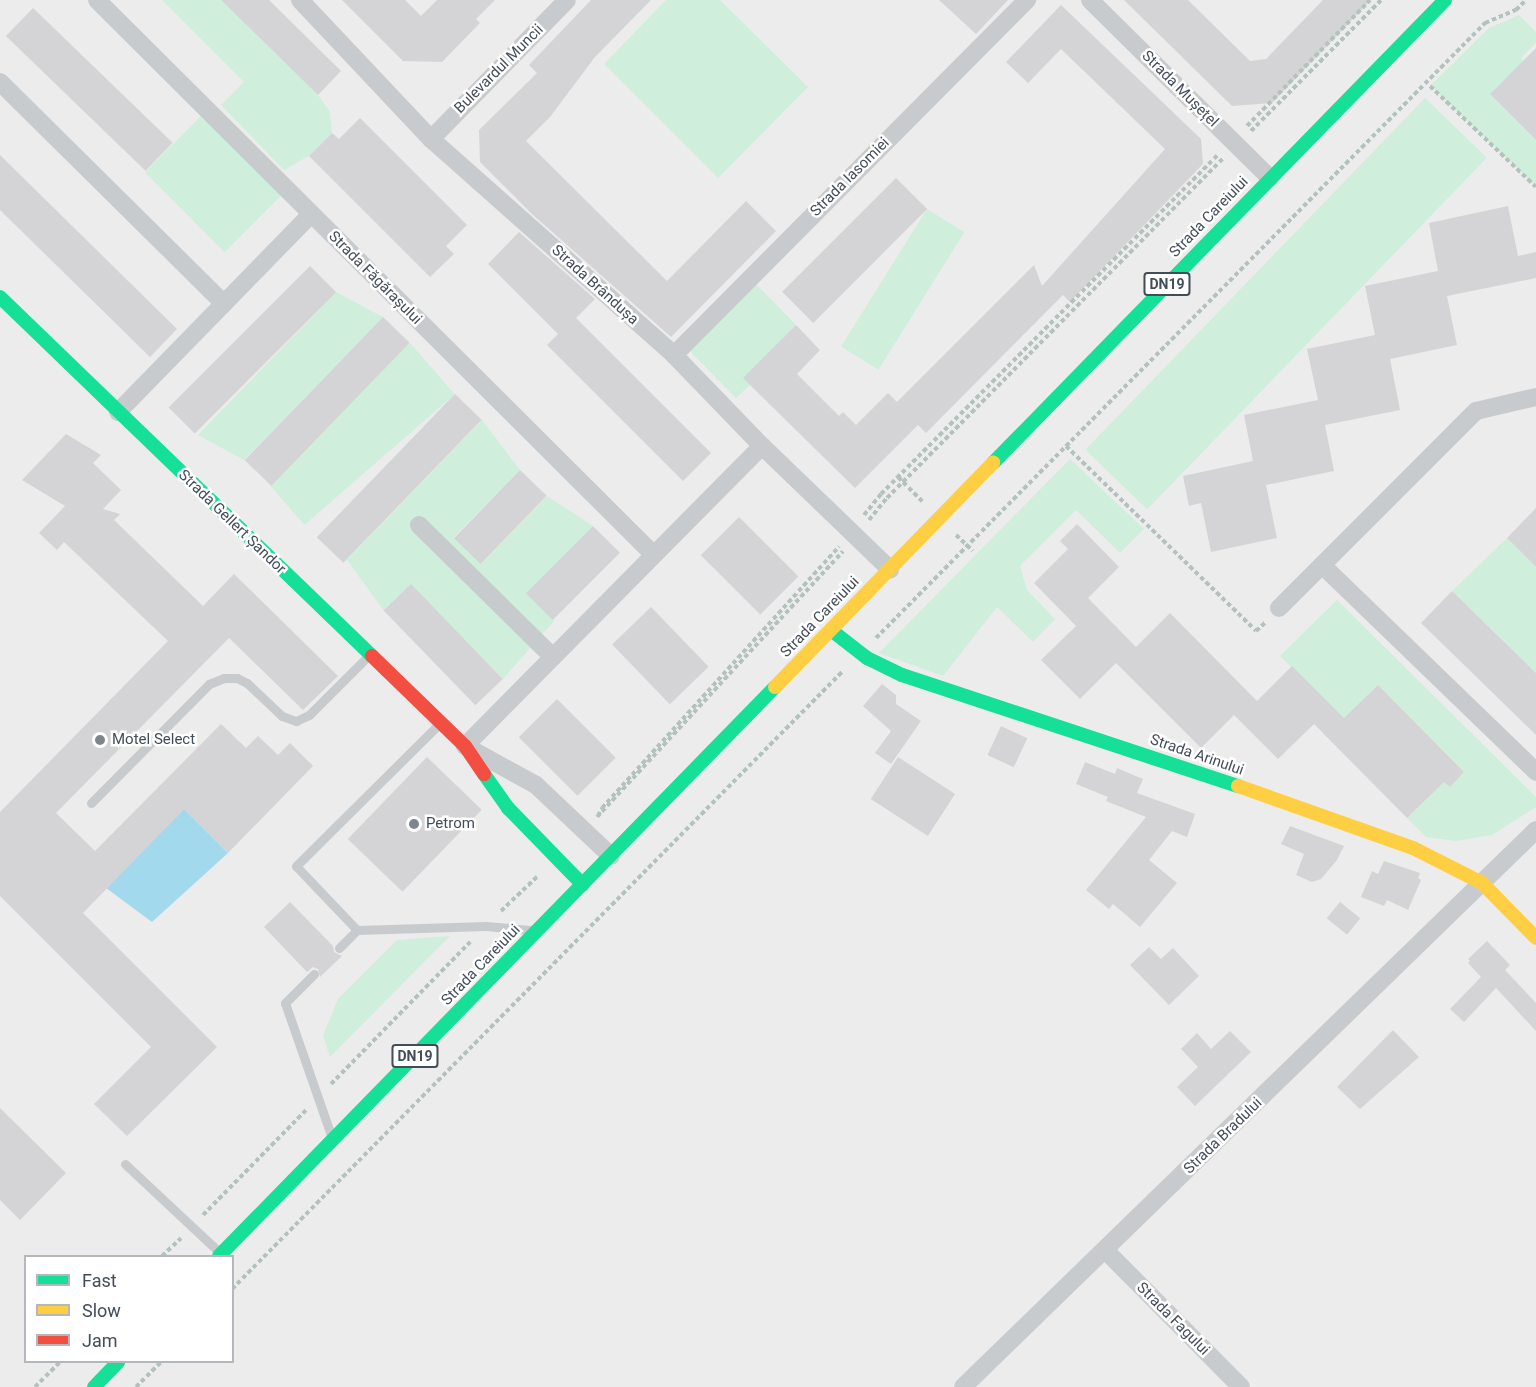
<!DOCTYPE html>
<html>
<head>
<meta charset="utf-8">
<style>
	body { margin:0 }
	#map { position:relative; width:1536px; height:1387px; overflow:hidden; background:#edecec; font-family:Roboto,sans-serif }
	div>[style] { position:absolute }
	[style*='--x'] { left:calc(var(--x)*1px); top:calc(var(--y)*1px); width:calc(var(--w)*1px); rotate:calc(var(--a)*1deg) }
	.green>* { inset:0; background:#cfeedc; transform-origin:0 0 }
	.water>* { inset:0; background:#a2d9ed }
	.building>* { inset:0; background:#d4d4d6; transform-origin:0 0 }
	.path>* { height:4px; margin-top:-2px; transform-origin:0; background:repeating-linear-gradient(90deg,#b4c2be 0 4.5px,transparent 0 7.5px) }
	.lane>* { height:9px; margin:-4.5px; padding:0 4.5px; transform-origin:4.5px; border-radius:4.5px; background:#c8cbcd }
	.street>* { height:18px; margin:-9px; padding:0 9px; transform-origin:9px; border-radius:9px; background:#c8cbcd }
	.fast>* { height:14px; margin:-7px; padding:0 7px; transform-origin:7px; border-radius:7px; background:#16e098 }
	.slow>* { height:14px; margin:-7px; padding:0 7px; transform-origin:7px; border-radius:7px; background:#ffcf43 }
	.jam>* { height:14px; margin:-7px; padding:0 7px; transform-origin:7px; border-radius:7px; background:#f24e42 }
	.dots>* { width:16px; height:16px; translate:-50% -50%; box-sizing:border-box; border:3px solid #fff; border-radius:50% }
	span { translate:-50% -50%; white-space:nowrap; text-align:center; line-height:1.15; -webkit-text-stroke:5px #fff; paint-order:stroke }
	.shield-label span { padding:2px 4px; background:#fff; border:2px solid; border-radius:4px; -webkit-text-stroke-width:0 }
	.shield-label { font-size:14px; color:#434d59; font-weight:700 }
	.street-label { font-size:15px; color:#434d59 }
	.poi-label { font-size:15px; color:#434d59 }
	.left { translate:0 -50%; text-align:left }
	.legend { position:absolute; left:24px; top:1255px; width:210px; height:108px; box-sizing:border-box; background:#fff; border:2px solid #b4b8bd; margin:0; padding:8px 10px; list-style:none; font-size:18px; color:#434d59 }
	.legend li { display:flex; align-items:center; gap:12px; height:30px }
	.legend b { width:30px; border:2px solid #b4b8bd }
</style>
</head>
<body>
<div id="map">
	<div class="green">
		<div style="clip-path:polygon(162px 0,221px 0,318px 95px,330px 112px,332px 133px,309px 156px,284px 170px,221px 105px,244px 82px)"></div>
		<div style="clip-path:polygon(666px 0,720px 0,808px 87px,718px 178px,604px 64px)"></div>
		<div style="clip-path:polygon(1519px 15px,1536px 32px,1536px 43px,1521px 58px,1533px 70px,1506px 78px,1490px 94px,1536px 140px,1536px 187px,1430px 86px,1489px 28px)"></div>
		<div style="left:1425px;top:98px;width:86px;height:489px;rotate:44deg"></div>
		<div style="left:202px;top:115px;width:113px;height:81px;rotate:45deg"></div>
		<div style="left:927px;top:209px;width:44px;height:162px;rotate:32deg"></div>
		<div style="clip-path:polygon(750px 278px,796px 325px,744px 378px,750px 385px,736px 398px,684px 345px)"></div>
		<div style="clip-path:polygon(336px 292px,383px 317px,244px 460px,198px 435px)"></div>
		<div style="left:410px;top:343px;width:68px;height:199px;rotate:49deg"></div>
		<div style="clip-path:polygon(482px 420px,520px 470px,454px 537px,481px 564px,547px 496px,593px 526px,527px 594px,554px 621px,503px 679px,411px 585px,384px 611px,347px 560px)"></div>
		<div style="clip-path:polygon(1070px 459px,1144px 529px,1120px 553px,1076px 510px,1020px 566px,1027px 590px,1055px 619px,1033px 642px,997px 607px,943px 676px,879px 653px)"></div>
		<div style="clip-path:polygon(1507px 538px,1536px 567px,1536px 673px,1452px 591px)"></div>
		<div style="clip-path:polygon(1337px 600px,1536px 797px,1536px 807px,1492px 835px,1456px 841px,1426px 837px,1407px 818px,1425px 801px,1440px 777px,1450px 787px,1464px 772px,1378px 685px,1361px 701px,1349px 723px,1280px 656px)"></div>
		<div style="clip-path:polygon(450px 936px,330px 1057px,323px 1035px,338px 999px,397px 940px)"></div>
	</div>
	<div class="water">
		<div style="clip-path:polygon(184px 809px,228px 853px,152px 922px,106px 888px)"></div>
	</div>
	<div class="building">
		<div style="clip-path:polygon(221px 0,269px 0,341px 71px,318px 95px)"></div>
		<div style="clip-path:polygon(342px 0,405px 0,421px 16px,437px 0,495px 0,476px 19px,480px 23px,442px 62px,403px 61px)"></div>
		<div style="clip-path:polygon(591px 0,651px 0,595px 57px,550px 117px,526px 141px,667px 281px,746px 201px,776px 231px,671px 337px,532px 214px,480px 162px,479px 130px,537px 73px,529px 65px)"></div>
		<div style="clip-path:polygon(939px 0,1008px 0,976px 34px)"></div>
		<div style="clip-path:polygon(1124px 0,1188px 0,1250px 61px,1266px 59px,1323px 0,1371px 0,1272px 103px,1232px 106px)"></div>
		<div style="clip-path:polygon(1061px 5px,1201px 139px,1203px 164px,1070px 302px,1063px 295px,926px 433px,918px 425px,855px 488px,743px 378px,796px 325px,820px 350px,797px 374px,839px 416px,843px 412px,856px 425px,888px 393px,897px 402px,1034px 265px,1042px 286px,1165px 149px,1061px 49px,1028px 83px,1006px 62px)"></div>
		<div style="left:33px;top:8px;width:194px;height:39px;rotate:44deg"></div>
		<div style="clip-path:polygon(1536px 48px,1536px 140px,1490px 94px)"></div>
		<div style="clip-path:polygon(360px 118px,467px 225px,446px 246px,454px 254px,430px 277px,309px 156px,332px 133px,339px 139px)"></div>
		<div style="clip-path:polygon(0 155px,177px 329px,150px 357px,0 210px)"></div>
		<div style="left:896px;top:178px;width:44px;height:161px;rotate:45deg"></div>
		<div style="clip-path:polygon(1508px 206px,1518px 256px,1536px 252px,1536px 278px,1447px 296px,1457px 345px,1390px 359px,1400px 410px,1325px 425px,1334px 471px,1266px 485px,1277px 538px,1211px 552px,1201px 503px,1189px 506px,1183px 476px,1253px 461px,1244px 415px,1318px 400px,1307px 349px,1375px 335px,1365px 286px,1438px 271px,1429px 223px)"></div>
		<div style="clip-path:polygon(519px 232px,595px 299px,576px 318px,711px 453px,683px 481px,547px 345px,558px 334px,488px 264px)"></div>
		<div style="left:310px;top:266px;width:37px;height:200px;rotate:45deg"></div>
		<div style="left:383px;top:317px;width:37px;height:199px;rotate:44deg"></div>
		<div style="left:455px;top:394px;width:37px;height:199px;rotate:44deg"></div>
		<div style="clip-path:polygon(66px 434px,101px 455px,93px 463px,121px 490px,103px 509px,120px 514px,114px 520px,203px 606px,234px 574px,338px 676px,303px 710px,229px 638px,56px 813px,95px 851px,221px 724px,246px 748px,258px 736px,278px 755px,290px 743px,313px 766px,228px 853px,184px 809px,83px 913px,217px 1047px,127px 1136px,94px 1104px,151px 1047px,0 896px,0 812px,168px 641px,64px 542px,57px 550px,39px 533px,65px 506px,22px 480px)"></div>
		<div style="left:520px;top:470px;width:37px;height:95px;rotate:44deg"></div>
		<div style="clip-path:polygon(1536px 508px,1536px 567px,1507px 538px)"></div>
		<div style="left:739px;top:517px;width:84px;height:54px;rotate:45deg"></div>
		<div style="clip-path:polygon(1077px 524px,1119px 567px,1088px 598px,1136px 647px,1170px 613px,1257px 701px,1292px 666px,1344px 718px,1378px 685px,1464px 772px,1450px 787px,1444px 782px,1407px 818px,1314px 724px,1278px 759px,1234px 715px,1201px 748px,1116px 663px,1080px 699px,1041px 660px,1076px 626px,1034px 583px,1068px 549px,1060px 541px)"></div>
		<div style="left:593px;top:526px;width:38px;height:95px;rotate:45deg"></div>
		<div style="left:411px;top:584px;width:132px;height:38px;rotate:46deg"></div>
		<div style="clip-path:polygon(1452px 591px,1536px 673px,1536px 735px,1421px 623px)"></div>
		<div style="left:651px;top:607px;width:83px;height:54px;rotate:46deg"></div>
		<div style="clip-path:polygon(882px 684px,896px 695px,896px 704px,921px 721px,891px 764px,875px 753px,891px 731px,863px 706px)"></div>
		<div style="left:557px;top:699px;width:83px;height:54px;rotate:45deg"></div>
		<div style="left:1001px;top:726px;width:29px;height:32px;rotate:25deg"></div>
		<div style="left:427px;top:757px;width:76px;height:114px;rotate:44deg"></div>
		<div style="left:898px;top:757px;width:68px;height:50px;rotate:33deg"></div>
		<div style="clip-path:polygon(1085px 762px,1115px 774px,1117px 768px,1143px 779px,1137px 793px,1195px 814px,1187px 837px,1172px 831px,1149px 860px,1177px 883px,1140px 927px,1113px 904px,1109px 909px,1086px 890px,1146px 817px,1106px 801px,1108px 797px,1076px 784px)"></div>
		<div style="clip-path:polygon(1290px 826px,1344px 846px,1337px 860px,1321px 879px,1312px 882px,1296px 875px,1304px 854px,1281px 844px)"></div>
		<div style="clip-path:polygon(1384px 861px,1420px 873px,1418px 878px,1421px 880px,1408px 910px,1387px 900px,1384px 906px,1361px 897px,1372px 871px,1378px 874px)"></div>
		<div style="clip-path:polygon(290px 902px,333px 946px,334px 952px,342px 956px,320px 977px,318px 969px,313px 967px,307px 972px,264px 927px)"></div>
		<div style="left:1340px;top:902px;width:26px;height:21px;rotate:39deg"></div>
		<div style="clip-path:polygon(1487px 941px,1510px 965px,1505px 970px,1536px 1003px,1536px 1031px,1496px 988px,1464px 1022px,1450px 1009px,1481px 977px,1468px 963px,1470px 961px,1468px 959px)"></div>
		<div style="clip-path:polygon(1149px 947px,1161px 959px,1173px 948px,1199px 976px,1169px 1005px,1130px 965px)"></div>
		<div style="clip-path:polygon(1393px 1030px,1419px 1057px,1360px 1109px,1337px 1087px)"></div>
		<div style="clip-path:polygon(1230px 1031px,1251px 1052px,1195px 1106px,1177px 1087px,1198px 1067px,1181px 1049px,1197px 1033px,1211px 1049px)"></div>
		<div style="clip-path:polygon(0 1108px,66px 1173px,20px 1220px,0 1200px)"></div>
	</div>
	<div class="path">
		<div style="--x:1430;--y:86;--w:146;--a:43.6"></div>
		<div style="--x:1247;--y:126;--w:176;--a:-45.7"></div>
		<div style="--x:1251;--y:131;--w:185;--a:-45.2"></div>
		<div style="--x:1066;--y:446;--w:265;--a:44.2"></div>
		<div style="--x:1256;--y:631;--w:13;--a:-42"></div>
		<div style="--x:898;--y:477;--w:35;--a:45"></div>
		<div style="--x:864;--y:515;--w:27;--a:-51"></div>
		<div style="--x:881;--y:494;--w:478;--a:-45.2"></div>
		<div style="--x:869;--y:520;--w:28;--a:-51"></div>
		<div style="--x:887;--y:498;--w:477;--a:-45.3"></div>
		<div style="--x:956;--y:535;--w:23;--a:43"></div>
		<div style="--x:876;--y:638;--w:866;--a:-45.28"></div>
		<div style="--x:1485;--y:23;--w:34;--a:-23"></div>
		<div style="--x:1516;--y:10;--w:14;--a:-45"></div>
		<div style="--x:598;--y:816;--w:9;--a:-63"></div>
		<div style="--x:602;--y:808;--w:353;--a:-47.8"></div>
		<div style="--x:597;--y:817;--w:362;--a:-47.2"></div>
		<div style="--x:501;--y:911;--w:52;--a:-43.5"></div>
		<div style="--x:331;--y:1084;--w:199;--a:-45.6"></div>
		<div style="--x:203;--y:1215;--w:148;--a:-45.5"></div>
		<div style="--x:162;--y:1256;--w:26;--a:-43"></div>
		<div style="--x:232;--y:1289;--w:869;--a:-45.33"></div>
		<div style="--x:35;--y:1387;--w:35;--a:-45"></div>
		<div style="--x:136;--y:1387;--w:35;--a:-45"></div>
	</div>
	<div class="lane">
		<div style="--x:91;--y:803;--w:168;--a:-45.2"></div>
		<div style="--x:209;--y:684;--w:16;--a:-22"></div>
		<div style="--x:224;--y:678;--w:13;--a:0"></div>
		<div style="--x:237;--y:678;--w:11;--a:27"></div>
		<div style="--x:247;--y:683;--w:48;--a:43.3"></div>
		<div style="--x:282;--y:716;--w:15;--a:20"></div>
		<div style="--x:296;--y:721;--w:14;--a:-25"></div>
		<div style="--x:309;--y:715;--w:83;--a:-45"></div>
		<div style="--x:357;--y:930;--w:88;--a:-133.6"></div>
		<div style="--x:296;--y:866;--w:203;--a:-44.8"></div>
		<div style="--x:339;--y:948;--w:25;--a:-45"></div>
		<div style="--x:357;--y:930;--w:129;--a:-1.8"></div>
		<div style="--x:486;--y:926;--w:44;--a:5.2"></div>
		<div style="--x:314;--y:974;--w:41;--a:135"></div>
		<div style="--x:285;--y:1003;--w:140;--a:70.8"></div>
		<div style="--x:125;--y:1164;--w:129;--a:43.1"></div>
	</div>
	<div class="street">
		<div style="--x:97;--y:0;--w:785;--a:44.9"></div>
		<div style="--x:300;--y:0;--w:191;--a:46.7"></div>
		<div style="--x:431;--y:139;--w:325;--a:41.6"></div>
		<div style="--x:674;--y:355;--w:127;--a:46"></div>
		<div style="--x:762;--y:446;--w:178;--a:43.9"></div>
		<div style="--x:1090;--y:0;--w:253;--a:44.7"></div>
		<div style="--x:0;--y:82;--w:315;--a:44.7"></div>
		<div style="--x:431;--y:139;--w:194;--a:-45.6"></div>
		<div style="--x:674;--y:355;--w:501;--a:-45.16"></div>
		<div style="--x:118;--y:412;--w:277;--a:-45.7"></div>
		<div style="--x:419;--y:525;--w:188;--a:44.6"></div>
		<div style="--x:1322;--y:565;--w:298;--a:44"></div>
		<div style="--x:1279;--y:608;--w:279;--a:-45"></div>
		<div style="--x:1476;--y:411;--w:62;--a:-13.1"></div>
		<div style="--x:611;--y:856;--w:103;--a:-136.6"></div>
		<div style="--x:536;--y:785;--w:81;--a:-151.2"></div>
		<div style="--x:465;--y:746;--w:422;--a:-45.3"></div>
		<div style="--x:1105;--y:1250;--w:193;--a:45.2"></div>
		<div style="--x:963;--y:1387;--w:799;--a:-44.19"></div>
	</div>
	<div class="fast">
		<div style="--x:0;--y:297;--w:517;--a:43.98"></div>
		<div style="--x:993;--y:463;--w:647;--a:-45.69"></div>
		<div style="--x:831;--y:630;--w:46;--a:37.9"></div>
		<div style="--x:867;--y:658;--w:39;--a:26"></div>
		<div style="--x:902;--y:675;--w:354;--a:18.3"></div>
		<div style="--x:484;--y:774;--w:42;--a:54.8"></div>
		<div style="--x:508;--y:808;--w:107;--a:45.8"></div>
		<div style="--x:219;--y:1256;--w:796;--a:-45.66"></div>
		<div style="--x:94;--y:1387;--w:35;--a:-46"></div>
	</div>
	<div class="slow">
		<div style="--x:775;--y:687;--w:313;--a:-45.8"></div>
		<div style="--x:1238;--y:786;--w:186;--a:19.5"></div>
		<div style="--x:1413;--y:848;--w:77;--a:26.9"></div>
		<div style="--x:1482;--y:883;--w:77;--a:45.5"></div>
	</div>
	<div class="jam">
		<div style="--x:372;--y:656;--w:129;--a:44.1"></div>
		<div style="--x:465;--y:746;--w:34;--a:56"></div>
	</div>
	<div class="dots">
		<div style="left:100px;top:740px;background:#7e858c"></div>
		<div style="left:414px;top:824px;background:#7e858c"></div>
	</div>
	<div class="shield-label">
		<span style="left:1167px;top:284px">DN19</span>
		<span style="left:415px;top:1056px">DN19</span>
	</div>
	<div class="street-label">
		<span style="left:499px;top:69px;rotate:-45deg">Bulevardul Muncii</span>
		<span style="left:1180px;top:89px;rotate:45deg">Strada Mușețel</span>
		<span style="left:850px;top:177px;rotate:-45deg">Strada Iasomiei</span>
		<span style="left:1209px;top:217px;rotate:-46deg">Strada Careiului</span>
		<span style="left:375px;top:278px;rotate:45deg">Strada Făgărașului</span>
		<span style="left:595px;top:285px;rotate:42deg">Strada Brândușa</span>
		<span style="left:232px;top:522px;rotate:44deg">Strada Gellert Șandor</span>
		<span style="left:820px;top:617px;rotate:-46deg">Strada Careiului</span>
		<span style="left:1197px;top:755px;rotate:19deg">Strada Arinului</span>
		<span style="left:481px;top:965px;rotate:-46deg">Strada Careiului</span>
		<span style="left:1223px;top:1136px;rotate:-44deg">Strada Bradului</span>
		<span style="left:1173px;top:1319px;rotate:45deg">Strada Fagului</span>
	</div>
	<div class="poi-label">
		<span class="left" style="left:112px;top:740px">Motel Select</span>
		<span class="left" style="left:426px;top:824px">Petrom</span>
	</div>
	<ul class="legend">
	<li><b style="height:8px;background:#16e098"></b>Fast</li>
	<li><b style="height:8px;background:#ffcf43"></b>Slow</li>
	<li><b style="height:8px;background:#f24e42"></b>Jam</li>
	</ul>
</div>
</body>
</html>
